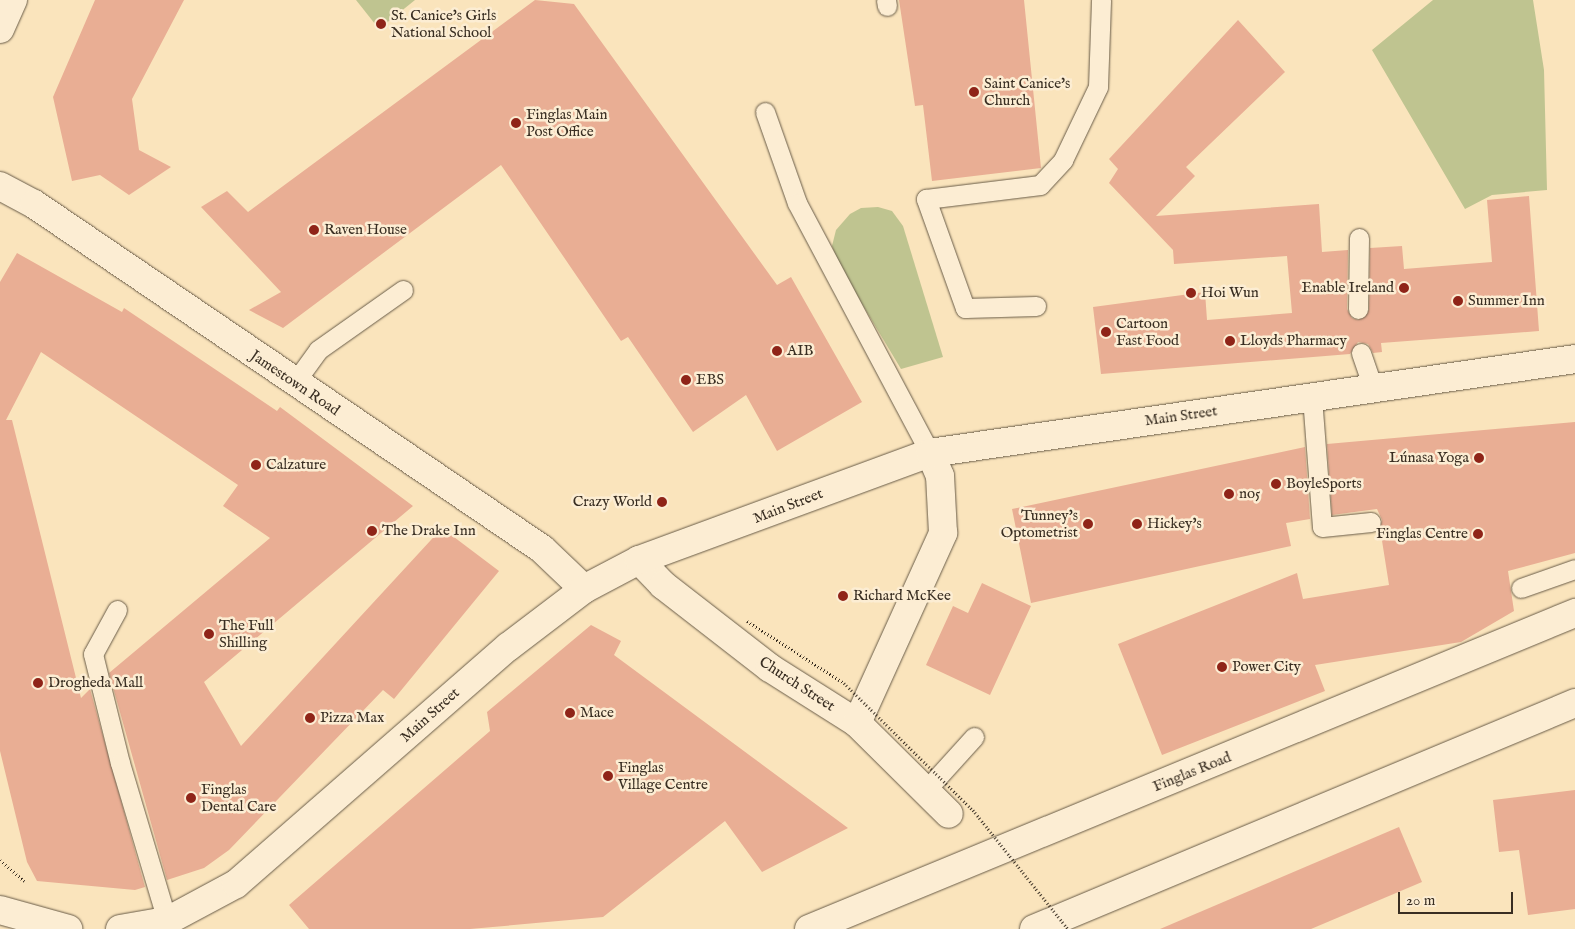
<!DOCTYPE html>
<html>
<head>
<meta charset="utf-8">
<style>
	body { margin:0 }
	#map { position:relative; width:1575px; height:929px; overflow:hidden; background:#fae4bc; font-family:"IM FELL English",serif }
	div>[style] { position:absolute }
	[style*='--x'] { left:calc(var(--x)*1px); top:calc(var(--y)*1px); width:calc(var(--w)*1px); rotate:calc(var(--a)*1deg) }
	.green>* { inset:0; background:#bfc490 }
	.building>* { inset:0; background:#e9ae94 }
	.path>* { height:3px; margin-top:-1.5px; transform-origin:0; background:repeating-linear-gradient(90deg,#392e22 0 1px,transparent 0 3.5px) }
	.roads { filter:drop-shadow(0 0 1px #695c48) drop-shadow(0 0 1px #695c48) }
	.lane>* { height:19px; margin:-9.5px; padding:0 9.5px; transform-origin:9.5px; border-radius:9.5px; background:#fcedd3 }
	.street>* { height:28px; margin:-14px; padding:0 14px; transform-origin:14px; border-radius:14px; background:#fcedd3 }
	.secondary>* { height:28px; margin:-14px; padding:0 14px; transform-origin:14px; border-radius:14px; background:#fcedd3 }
	.path-bridge>* { height:3px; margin-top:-1.5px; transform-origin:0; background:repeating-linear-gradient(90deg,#392e22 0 1px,transparent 0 3.5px) }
	.dots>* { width:14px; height:14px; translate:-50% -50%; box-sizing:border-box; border:2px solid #fcedd3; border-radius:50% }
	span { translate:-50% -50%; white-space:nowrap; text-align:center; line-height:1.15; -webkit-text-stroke:5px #fcedd3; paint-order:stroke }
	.poi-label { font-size:15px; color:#392e22 }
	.left { translate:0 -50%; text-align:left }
	.right { translate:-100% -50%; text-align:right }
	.street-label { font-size:15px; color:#392e22 }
	.scale { position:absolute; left:1398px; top:892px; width:115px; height:22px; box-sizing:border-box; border:2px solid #392e22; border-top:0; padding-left:6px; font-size:15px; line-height:18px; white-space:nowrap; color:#392e22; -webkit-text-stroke:4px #fcedd3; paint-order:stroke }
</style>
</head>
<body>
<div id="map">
	<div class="green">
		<div style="clip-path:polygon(356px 0,415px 0,379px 29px)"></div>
		<div style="clip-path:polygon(1433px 0,1533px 0,1544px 70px,1547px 190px,1492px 195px,1465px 209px,1372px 50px)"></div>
		<div style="clip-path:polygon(878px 207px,892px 211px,903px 226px,943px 357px,901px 369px,838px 264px,832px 246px,836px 230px,850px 214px,861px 208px)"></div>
	</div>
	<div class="building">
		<div style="clip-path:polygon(95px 0,184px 0,132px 99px,139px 150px,171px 167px,129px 195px,100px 175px,72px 181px,53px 97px)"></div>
		<div style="clip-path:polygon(535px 0,574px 4px,777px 285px,791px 277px,862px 402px,777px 451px,746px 395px,693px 432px,628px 337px,621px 341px,501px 165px,283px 328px,249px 310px,281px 292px,201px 207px,227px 191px,248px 212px)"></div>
		<div style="clip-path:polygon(899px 0,1024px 0,1041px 168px,932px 181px,923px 105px,915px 106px)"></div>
		<div style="clip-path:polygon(1238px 20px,1285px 72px,1186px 167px,1195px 176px,1156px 216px,1319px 204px,1322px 252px,1348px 250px,1347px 309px,1352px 318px,1358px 320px,1369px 310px,1370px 248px,1402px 246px,1404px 269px,1492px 262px,1487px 200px,1529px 196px,1539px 331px,1381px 343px,1382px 352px,1373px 353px,1368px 344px,1358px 342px,1350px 354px,1101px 374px,1093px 307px,1205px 292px,1207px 320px,1292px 313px,1287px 256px,1174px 264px,1173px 250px,1109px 183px,1118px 169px,1109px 159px)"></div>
		<div style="clip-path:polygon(17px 253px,122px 312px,124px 308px,277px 411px,280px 407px,413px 506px,204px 682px,241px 746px,442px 528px,499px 571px,394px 699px,383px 690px,229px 850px,204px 868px,167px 880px,109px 673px,270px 538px,223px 506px,238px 485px,41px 352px,6px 420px,12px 420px,81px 698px,90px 689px,145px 887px,135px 890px,37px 881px,27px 862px,0 751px,0 282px)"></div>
		<div style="clip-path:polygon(1575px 422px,1575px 553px,1508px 571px,1514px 611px,1461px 642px,1315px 665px,1325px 691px,1162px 755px,1118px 644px,1297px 573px,1303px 599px,1389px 585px,1380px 528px,1382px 520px,1377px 509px,1332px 515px,1327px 444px)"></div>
		<div style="clip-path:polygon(1305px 447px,1310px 519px,1286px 523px,1291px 546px,1031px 603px,1012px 509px)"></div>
		<div style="clip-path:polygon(982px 583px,1031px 606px,990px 695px,926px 665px,953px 606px,968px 613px)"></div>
		<div style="clip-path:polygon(591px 625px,621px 641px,614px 655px,848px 828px,762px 872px,725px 821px,603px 917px,470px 929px,309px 929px,289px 905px,490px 731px,487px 712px)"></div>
		<div style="clip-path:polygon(1575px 790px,1575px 909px,1528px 915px,1519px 850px,1499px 852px,1493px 800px)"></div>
		<div style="clip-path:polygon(1399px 827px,1422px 882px,1311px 929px,1160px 929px)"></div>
	</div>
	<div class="path">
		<div style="--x:0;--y:860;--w:32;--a:41"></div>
	</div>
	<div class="roads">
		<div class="lane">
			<div style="--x:886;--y:0;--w:6;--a:81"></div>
			<div style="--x:765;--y:112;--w:96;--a:70.6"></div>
			<div style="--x:797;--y:203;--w:283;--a:62"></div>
			<div style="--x:1036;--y:306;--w:71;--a:178.4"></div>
			<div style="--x:965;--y:308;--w:116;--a:-109.7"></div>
			<div style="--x:926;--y:199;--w:115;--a:-7"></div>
			<div style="--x:1040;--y:185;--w:34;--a:-47"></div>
			<div style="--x:1063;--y:160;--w:81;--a:-64.4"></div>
			<div style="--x:1098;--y:87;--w:87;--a:-88"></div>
			<div style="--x:1358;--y:309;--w:71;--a:-89.2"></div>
			<div style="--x:1361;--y:353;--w:37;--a:71"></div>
			<div style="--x:295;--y:382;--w:39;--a:-54"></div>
			<div style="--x:318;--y:350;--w:104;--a:-35.2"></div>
			<div style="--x:1312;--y:397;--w:130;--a:85.6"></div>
			<div style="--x:1322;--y:527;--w:49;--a:-5.8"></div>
			<div style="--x:1521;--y:588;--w:57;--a:-19.4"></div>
			<div style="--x:117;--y:610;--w:50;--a:118.6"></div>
			<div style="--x:93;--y:654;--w:112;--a:76.1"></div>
			<div style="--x:120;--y:763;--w:165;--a:73.4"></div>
			<div style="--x:925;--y:791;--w:73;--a:-47.8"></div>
		</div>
		<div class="street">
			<div style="--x:0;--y:186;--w:38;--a:28"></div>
			<div style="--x:34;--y:204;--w:614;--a:34.18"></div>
			<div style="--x:542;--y:549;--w:58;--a:43.6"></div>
			<div style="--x:639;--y:560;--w:35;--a:46"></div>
			<div style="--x:663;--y:585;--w:135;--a:37.8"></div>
			<div style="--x:770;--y:668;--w:103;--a:32.3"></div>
			<div style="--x:857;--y:723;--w:129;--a:44.7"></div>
			<div style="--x:857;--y:723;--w:209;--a:-65.6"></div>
			<div style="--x:943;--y:533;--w:57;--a:-93"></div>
			<div style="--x:940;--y:476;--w:25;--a:-113"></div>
			<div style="--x:0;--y:910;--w:71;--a:15.6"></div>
			<div style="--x:120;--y:929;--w:48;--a:-9.7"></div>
			<div style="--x:167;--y:921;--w:78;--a:-28.2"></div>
			<div style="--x:236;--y:884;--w:361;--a:-41.1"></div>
			<div style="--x:508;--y:647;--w:96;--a:-37.3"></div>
			<div style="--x:584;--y:589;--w:62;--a:-27.8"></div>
			<div style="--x:639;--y:560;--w:310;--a:-20.2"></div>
			<div style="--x:930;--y:453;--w:652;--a:-8.29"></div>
		</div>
		<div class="secondary">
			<div style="--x:0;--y:29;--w:32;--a:-66"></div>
			<div style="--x:809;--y:929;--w:829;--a:-22.42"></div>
			<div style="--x:1034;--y:929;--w:586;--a:-22.67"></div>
		</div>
	</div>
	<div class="path-bridge">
		<div style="--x:747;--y:621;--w:115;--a:32.6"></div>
		<div style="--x:844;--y:683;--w:181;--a:44.6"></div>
		<div style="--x:973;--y:810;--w:152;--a:51.4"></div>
	</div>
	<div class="dots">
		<div style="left:381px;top:24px;background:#8f2418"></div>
		<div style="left:974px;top:92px;background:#8f2418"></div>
		<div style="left:516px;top:123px;background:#8f2418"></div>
		<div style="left:314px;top:230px;background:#8f2418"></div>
		<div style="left:1404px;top:288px;background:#8f2418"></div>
		<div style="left:1191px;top:293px;background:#8f2418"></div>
		<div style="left:1458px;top:301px;background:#8f2418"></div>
		<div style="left:1106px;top:332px;background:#8f2418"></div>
		<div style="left:1230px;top:341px;background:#8f2418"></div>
		<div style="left:777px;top:351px;background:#8f2418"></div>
		<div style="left:686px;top:380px;background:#8f2418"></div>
		<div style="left:1479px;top:458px;background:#8f2418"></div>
		<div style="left:256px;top:465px;background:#8f2418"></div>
		<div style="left:1276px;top:484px;background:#8f2418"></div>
		<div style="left:1229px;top:494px;background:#8f2418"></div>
		<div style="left:662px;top:502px;background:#8f2418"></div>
		<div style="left:1088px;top:524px;background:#8f2418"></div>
		<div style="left:1137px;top:524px;background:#8f2418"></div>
		<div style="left:372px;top:531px;background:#8f2418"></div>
		<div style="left:1478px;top:534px;background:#8f2418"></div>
		<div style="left:843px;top:596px;background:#8f2418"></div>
		<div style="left:209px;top:634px;background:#8f2418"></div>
		<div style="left:1222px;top:667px;background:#8f2418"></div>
		<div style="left:38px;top:683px;background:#8f2418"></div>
		<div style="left:570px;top:713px;background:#8f2418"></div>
		<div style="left:310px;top:718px;background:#8f2418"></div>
		<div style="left:608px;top:776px;background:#8f2418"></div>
		<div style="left:191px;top:798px;background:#8f2418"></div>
	</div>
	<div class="poi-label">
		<span class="left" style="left:391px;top:24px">St. Canice's Girls<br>National School</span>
		<span class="left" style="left:984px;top:92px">Saint Canice's<br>Church</span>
		<span class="left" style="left:526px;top:123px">Finglas Main<br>Post Office</span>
		<span class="left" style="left:324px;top:230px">Raven House</span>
		<span class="right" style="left:1394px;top:288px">Enable Ireland</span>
		<span class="left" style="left:1201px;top:293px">Hoi Wun</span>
		<span class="left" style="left:1468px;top:301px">Summer Inn</span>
		<span class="left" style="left:1116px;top:332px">Cartoon<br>Fast Food</span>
		<span class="left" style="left:1240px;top:341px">Lloyds Pharmacy</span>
		<span class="left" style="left:787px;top:351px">AIB</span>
		<span class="left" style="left:696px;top:380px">EBS</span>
		<span class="right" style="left:1469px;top:458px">Lúnasa Yoga</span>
		<span class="left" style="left:266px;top:465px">Calzature</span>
		<span class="left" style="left:1286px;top:484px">BoyleSports</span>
		<span class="left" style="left:1239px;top:494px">no5</span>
		<span class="right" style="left:652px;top:502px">Crazy World</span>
		<span class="right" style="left:1078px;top:524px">Tunney's<br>Optometrist</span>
		<span class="left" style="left:1147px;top:524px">Hickey's</span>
		<span class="left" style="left:382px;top:531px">The Drake Inn</span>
		<span class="right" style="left:1468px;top:534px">Finglas Centre</span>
		<span class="left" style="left:853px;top:596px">Richard McKee</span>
		<span class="left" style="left:219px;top:634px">The Full<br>Shilling</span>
		<span class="left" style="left:1232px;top:667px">Power City</span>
		<span class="left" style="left:48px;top:683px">Drogheda Mall</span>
		<span class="left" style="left:580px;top:713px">Mace</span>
		<span class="left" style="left:320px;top:718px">Pizza Max</span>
		<span class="left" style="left:618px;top:776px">Finglas<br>Village Centre</span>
		<span class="left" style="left:201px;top:798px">Finglas<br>Dental Care</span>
	</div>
	<div class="street-label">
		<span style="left:295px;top:383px;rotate:34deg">Jamestown Road</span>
		<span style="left:1181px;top:416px;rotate:-8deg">Main Street</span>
		<span style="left:788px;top:506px;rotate:-21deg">Main Street</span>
		<span style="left:797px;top:684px;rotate:33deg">Church Street</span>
		<span style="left:430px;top:715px;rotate:-42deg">Main Street</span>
		<span style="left:1192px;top:772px;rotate:-22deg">Finglas Road</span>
	</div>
	<div class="scale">20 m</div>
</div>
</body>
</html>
